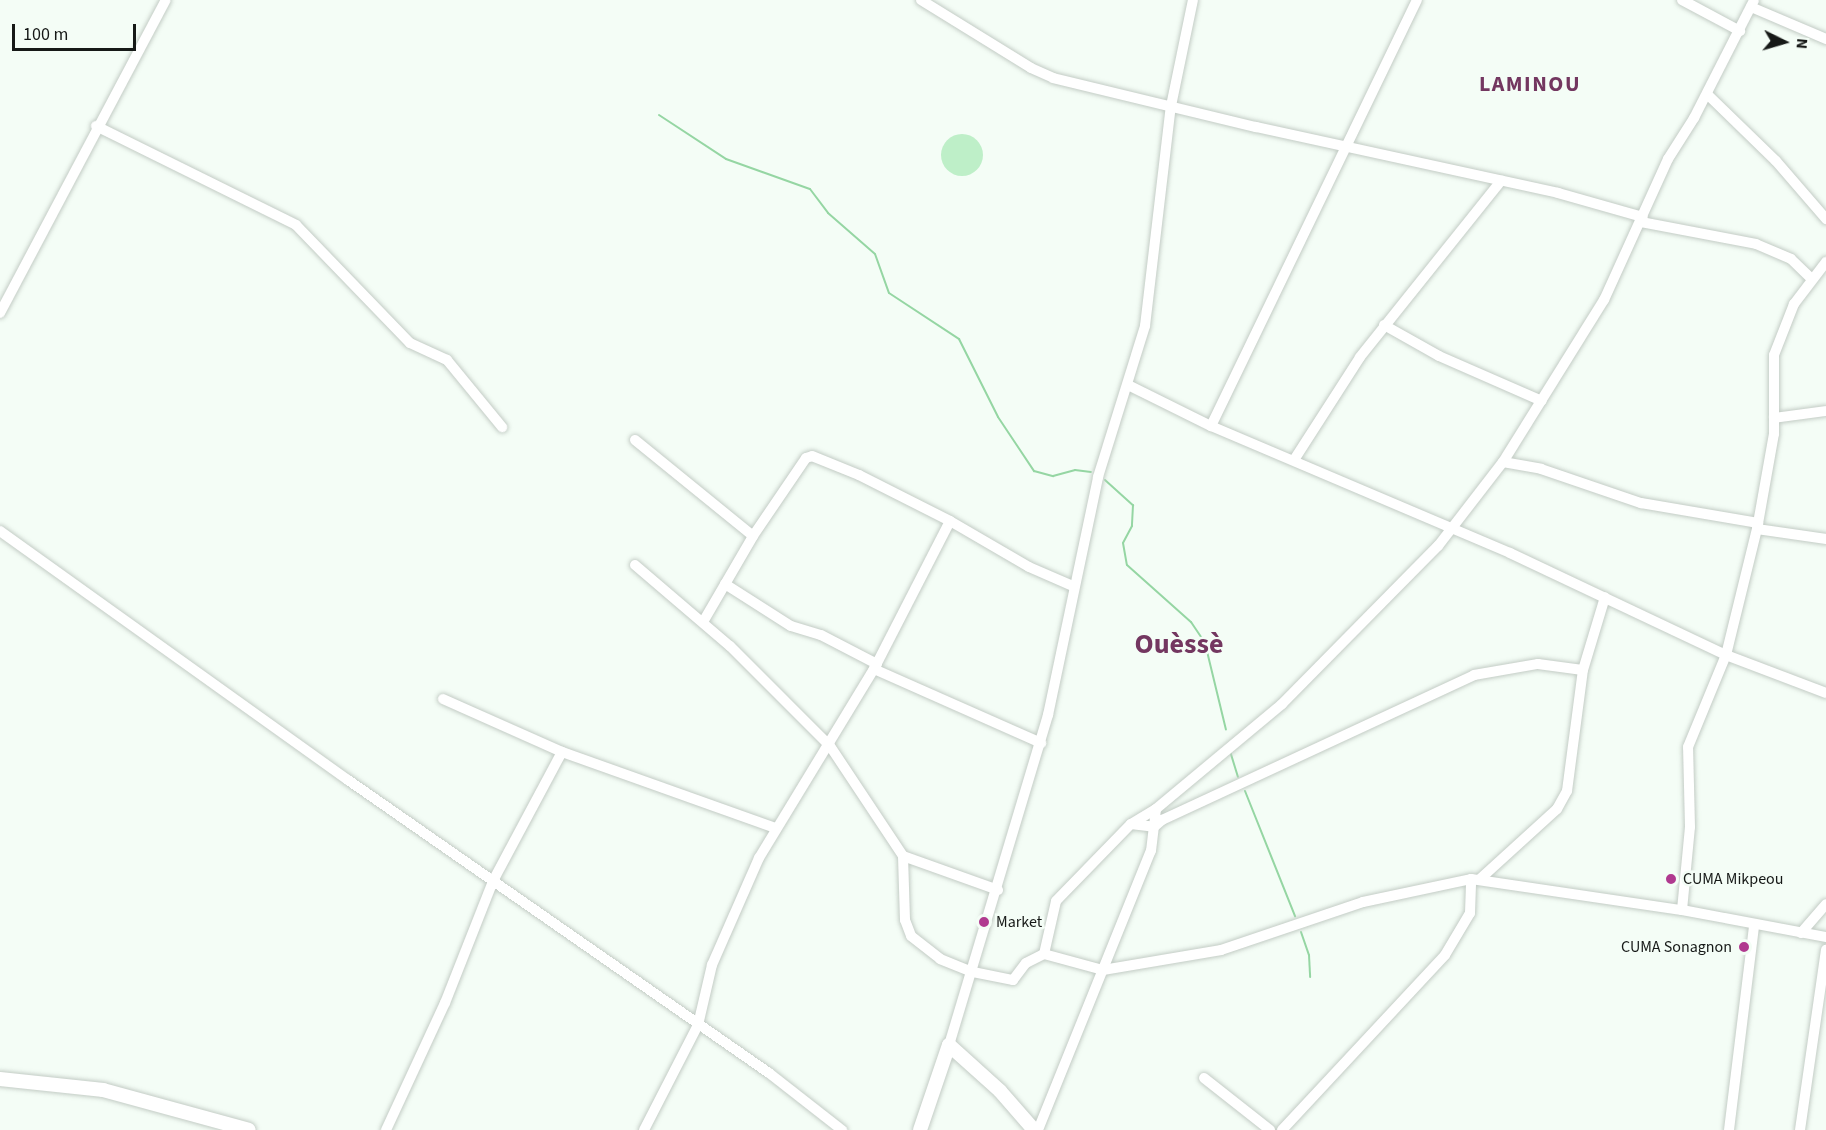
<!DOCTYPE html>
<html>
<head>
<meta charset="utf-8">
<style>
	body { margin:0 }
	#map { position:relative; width:1826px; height:1130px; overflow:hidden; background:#f4fdf6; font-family:"Source Sans 3",sans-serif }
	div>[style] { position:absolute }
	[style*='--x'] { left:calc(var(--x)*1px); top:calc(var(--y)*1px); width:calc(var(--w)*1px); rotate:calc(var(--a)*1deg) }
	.green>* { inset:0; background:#beefc8 }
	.round { border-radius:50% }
	.stream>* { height:2px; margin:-1px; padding:0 1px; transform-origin:1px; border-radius:1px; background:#95d6a3 }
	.roads { filter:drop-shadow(0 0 2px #c3ccc5) drop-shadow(0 0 2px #c3ccc5) }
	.minor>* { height:10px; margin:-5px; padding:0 5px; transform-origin:5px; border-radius:5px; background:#fff }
	.major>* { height:14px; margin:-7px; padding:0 7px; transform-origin:7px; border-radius:7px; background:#fff }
	.dots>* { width:16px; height:16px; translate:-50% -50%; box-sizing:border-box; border:3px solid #f4fdf6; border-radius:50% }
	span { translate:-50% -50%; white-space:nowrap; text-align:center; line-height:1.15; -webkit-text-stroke:5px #f4fdf6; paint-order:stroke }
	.poi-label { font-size:16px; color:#161917 }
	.left { translate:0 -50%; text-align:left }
	.right { translate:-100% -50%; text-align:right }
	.district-label { font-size:22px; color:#733760; font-weight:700; letter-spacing:1.5px }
	.town-label { font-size:28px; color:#733760; font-weight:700 }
	.north { position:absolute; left:1754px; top:12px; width:60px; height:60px; -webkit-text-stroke:4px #f4fdf6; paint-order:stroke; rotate:95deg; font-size:16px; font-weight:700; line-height:24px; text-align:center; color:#161917 }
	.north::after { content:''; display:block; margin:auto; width:21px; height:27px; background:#161917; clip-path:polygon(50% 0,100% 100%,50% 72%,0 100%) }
	.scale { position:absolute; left:12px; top:24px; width:124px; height:27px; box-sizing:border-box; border:3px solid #161917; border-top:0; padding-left:8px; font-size:18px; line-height:21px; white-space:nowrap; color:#161917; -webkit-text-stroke:4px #f4fdf6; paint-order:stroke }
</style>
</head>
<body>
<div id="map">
	<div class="green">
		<div class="round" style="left:941px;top:134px;width:42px;height:42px"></div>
	</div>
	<div class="stream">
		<div style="--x:659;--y:115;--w:80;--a:33.3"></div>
		<div style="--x:726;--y:159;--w:89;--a:19.7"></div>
		<div style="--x:810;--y:189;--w:30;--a:53"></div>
		<div style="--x:828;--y:213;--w:62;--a:41.1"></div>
		<div style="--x:875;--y:254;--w:41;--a:70.3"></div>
		<div style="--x:889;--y:293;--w:84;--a:33.3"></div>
		<div style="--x:959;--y:339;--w:87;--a:63.4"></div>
		<div style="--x:998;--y:417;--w:65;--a:56.3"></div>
		<div style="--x:1034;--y:471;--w:20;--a:15"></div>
		<div style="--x:1053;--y:476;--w:23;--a:-15"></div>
		<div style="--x:1075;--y:470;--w:16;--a:7"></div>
		<div style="--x:1105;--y:480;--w:38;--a:42"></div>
		<div style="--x:1133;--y:505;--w:21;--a:93"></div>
		<div style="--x:1132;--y:526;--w:19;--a:118"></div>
		<div style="--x:1123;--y:543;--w:22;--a:80"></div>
		<div style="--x:1127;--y:565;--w:86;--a:41.7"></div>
		<div style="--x:1191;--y:622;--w:25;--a:56"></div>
		<div style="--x:1205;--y:643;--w:89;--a:76.4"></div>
		<div style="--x:1230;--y:751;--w:27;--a:73"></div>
		<div style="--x:1245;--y:791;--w:135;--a:68.2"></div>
		<div style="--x:1301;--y:932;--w:24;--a:71"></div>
		<div style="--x:1309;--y:955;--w:22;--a:87"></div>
	</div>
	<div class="roads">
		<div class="minor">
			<div style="--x:921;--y:0;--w:129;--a:31.7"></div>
			<div style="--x:1031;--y:68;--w:24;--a:24"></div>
			<div style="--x:1053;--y:78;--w:209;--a:13.6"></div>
			<div style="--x:1256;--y:127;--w:309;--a:12.3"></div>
			<div style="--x:1558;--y:193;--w:88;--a:15.8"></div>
			<div style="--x:1682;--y:0;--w:66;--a:28.1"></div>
			<div style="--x:1751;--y:7;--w:82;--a:23.1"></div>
			<div style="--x:1707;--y:94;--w:96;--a:44.2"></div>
			<div style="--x:1776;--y:161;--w:77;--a:49.2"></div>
			<div style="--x:96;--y:126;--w:223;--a:26.3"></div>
			<div style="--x:296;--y:225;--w:164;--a:46"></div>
			<div style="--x:410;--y:343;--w:41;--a:24.7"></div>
			<div style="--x:447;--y:360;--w:87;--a:50.6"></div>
			<div style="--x:1641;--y:222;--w:117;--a:10.8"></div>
			<div style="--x:1756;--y:244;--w:38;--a:23"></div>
			<div style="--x:1791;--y:259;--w:29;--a:44"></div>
			<div style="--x:0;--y:313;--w:354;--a:-62.1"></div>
			<div style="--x:1384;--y:325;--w:63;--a:29.4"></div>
			<div style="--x:1439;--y:356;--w:112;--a:23.6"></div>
			<div style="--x:1128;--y:385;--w:93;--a:26.3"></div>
			<div style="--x:1211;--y:426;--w:325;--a:23"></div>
			<div style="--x:1510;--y:553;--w:239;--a:25.3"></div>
			<div style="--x:1726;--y:655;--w:107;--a:20.8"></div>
			<div style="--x:1774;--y:418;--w:52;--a:-7.7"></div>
			<div style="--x:1211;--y:426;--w:473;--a:-64.2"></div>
			<div style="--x:635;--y:440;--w:152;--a:39.1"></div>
			<div style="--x:1294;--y:460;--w:122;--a:-57.3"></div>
			<div style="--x:1360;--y:357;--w:226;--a:-51.3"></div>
			<div style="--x:1503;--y:462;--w:39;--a:10"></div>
			<div style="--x:1541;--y:469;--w:106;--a:18.8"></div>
			<div style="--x:1641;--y:503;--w:119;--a:9.7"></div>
			<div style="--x:1757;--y:529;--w:70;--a:8.2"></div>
			<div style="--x:0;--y:531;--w:428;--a:35.6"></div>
			<div style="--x:348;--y:780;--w:513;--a:34.84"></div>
			<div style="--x:769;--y:1073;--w:93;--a:38"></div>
			<div style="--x:635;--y:565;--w:125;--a:40.5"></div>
			<div style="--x:730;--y:646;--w:141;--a:45"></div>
			<div style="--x:830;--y:746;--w:132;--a:56.4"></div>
			<div style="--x:903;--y:856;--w:64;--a:88.2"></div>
			<div style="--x:905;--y:920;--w:17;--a:69"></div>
			<div style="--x:911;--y:936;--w:37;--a:38"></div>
			<div style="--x:940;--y:959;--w:35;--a:22"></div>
			<div style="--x:973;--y:972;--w:41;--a:11.3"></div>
			<div style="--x:1013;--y:980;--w:21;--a:-53"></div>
			<div style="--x:1026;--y:963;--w:20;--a:-27"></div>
			<div style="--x:1044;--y:954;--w:61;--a:15.2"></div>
			<div style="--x:1103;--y:970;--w:120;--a:-9.6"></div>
			<div style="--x:1221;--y:950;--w:150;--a:-18.7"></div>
			<div style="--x:1363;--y:902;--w:110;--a:-12"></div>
			<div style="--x:1471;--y:879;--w:213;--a:8.4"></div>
			<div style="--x:1682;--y:910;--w:147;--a:10.6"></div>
			<div style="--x:725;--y:584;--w:78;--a:32.5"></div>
			<div style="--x:791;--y:626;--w:31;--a:17"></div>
			<div style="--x:821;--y:635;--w:63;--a:27.4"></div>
			<div style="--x:703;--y:622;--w:99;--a:-59.8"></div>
			<div style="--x:753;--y:536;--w:94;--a:-55.8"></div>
			<div style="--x:806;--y:458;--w:6;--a:-18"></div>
			<div style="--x:812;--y:456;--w:51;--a:22"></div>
			<div style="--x:859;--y:475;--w:102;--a:26.8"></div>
			<div style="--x:950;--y:521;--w:91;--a:30.2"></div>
			<div style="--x:1029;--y:567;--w:48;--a:23.4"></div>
			<div style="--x:874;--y:669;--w:183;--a:23.9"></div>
			<div style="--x:443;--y:699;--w:130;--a:24"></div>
			<div style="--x:562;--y:752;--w:226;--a:19.6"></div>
			<div style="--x:1131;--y:824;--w:23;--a:7"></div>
			<div style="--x:1154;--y:827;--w:11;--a:-41"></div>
			<div style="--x:1162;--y:820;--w:344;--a:-24.9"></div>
			<div style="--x:1474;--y:675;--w:65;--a:-9.8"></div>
			<div style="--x:1538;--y:664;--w:45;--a:7.6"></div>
			<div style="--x:903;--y:856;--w:101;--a:19.7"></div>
			<div style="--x:1480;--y:879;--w:104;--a:-42.3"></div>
			<div style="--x:1557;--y:809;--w:21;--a:-61"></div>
			<div style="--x:1567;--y:791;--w:122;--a:-82.5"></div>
			<div style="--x:1583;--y:670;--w:76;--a:-73.2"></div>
			<div style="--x:1682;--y:910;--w:83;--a:-84.5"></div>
			<div style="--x:1690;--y:827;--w:80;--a:-91.4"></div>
			<div style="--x:1688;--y:747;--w:100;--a:-67.6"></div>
			<div style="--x:1726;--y:655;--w:130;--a:-76.2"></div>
			<div style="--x:1757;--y:529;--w:97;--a:-79.9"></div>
			<div style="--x:1774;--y:434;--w:79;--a:-90"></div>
			<div style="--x:1774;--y:355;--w:55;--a:-68.6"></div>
			<div style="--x:1794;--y:304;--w:53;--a:-52.7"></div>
			<div style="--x:1801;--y:933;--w:38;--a:-49"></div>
			<div style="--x:1044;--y:954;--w:54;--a:-77.2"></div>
			<div style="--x:1056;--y:901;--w:107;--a:-45.8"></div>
			<div style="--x:1131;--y:824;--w:29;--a:-31"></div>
			<div style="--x:949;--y:1045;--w:345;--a:-73.3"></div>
			<div style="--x:1048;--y:715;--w:243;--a:-78.1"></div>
			<div style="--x:1098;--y:477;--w:158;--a:-72.7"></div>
			<div style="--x:1145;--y:326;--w:222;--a:-83.3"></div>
			<div style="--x:1171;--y:106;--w:108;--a:-78.3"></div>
			<div style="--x:1204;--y:1078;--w:84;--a:38.2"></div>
			<div style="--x:386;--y:1130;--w:140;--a:-65.1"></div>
			<div style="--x:445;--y:1003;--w:131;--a:-68.5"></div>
			<div style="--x:493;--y:881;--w:146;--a:-61.9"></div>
			<div style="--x:644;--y:1130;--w:118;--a:-62.8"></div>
			<div style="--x:698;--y:1025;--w:62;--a:-76.9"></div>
			<div style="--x:712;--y:965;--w:117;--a:-66.3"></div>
			<div style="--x:759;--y:858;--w:221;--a:-58.7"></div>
			<div style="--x:874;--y:669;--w:166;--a:-62.8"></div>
			<div style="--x:1038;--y:1130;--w:301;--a:-68"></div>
			<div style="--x:1151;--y:851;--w:42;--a:-83.2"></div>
			<div style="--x:1156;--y:809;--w:164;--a:-39.8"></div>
			<div style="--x:1282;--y:704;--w:222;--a:-45.4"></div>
			<div style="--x:1438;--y:546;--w:106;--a:-52.3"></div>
			<div style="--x:1503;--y:462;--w:191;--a:-58.1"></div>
			<div style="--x:1604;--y:300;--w:155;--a:-65.6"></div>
			<div style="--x:1668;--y:159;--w:49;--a:-57.6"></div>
			<div style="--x:1694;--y:118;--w:132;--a:-63"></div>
			<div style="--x:1282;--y:1130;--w:239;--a:-47"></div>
			<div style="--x:1445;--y:955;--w:49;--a:-59.2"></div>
			<div style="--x:1470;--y:913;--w:34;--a:-88"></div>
			<div style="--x:1729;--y:1130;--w:207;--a:-83"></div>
			<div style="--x:1800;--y:1130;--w:182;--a:-81.8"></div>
		</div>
		<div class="major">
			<div style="--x:0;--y:1079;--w:104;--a:6.1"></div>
			<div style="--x:103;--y:1090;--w:151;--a:15.3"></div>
			<div style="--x:920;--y:1130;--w:90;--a:-71.2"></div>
			<div style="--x:949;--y:1045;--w:69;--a:42"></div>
			<div style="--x:1000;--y:1091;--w:52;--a:48.9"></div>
		</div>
	</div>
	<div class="dots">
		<div style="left:1671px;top:879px;background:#b0398f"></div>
		<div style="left:984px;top:922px;background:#b0398f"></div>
		<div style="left:1744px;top:947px;background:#b0398f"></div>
	</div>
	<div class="poi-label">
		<span class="left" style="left:1683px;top:879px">CUMA Mikpeou</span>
		<span class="left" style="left:996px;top:922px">Market</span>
		<span class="right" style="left:1732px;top:947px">CUMA Sonagnon</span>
	</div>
	<div class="district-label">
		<span style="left:1530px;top:85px">LAMINOU</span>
	</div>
	<div class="town-label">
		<span style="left:1179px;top:644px">Ouèssè</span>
	</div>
	<div class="north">N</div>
	<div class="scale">100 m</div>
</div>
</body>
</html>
